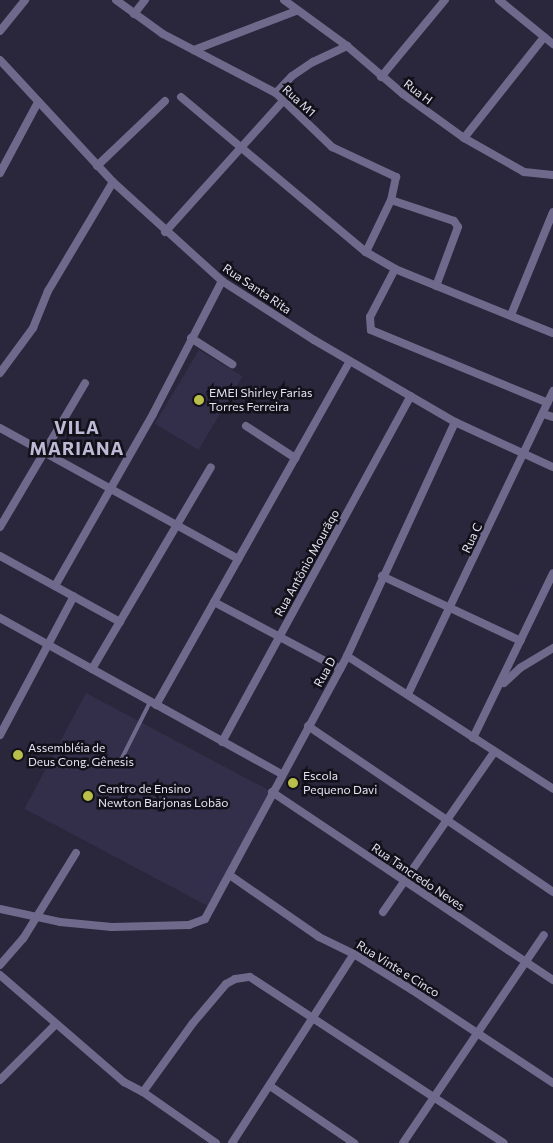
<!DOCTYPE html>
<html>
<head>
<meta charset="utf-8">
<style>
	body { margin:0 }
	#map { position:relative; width:553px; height:1143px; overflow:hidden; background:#2a263b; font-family:Commissioner,sans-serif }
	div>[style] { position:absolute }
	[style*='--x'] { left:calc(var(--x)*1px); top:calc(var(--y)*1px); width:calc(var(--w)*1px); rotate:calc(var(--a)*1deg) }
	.built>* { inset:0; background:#332e49; transform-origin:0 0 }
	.service>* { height:4px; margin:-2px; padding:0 2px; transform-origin:2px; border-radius:2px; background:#6f6a8c }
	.minor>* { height:8px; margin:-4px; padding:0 4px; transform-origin:4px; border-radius:4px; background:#6f6a8c }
	.dots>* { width:14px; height:14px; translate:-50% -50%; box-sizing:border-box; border:2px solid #12111a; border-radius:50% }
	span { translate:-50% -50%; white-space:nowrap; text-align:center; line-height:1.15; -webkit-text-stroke:5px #12111a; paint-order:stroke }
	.street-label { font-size:12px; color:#e4e2f0 }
	.poi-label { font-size:12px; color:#e4e2f0 }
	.left { translate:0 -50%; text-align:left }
	.district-label { font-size:18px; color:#bebad5; font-weight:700; letter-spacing:1px }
</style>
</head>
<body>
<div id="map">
	<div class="built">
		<div style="left:199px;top:350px;width:51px;height:86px;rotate:31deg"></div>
		<div style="left:86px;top:693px;width:209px;height:131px;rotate:28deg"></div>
	</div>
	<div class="service">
		<div style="--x:119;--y:764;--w:69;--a:-63.4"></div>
	</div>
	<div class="minor">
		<div style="--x:116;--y:0;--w:58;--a:35.9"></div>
		<div style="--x:163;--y:34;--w:127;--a:27.6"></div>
		<div style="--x:276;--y:93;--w:78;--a:44"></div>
		<div style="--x:332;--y:147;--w:71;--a:25.1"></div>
		<div style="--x:396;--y:177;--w:24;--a:102"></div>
		<div style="--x:391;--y:200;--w:58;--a:115.7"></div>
		<div style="--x:366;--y:252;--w:34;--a:30"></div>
		<div style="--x:395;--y:269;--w:170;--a:22.1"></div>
		<div style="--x:284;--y:0;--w:78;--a:36.1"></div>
		<div style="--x:347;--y:46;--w:74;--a:40.6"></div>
		<div style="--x:403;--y:94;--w:75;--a:35.8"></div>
		<div style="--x:464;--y:138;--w:69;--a:29.5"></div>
		<div style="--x:524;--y:172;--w:29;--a:6"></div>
		<div style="--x:499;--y:0;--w:70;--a:39.2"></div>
		<div style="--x:134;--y:14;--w:18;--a:-52"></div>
		<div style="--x:0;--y:31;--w:40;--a:-51"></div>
		<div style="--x:194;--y:50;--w:109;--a:-20.9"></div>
		<div style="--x:0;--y:60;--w:166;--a:47.2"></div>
		<div style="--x:113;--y:182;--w:147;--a:42.2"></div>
		<div style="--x:222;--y:281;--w:109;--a:32.7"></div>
		<div style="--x:314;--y:340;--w:163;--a:30.2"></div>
		<div style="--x:455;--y:422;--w:108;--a:24.7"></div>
		<div style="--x:381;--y:77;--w:100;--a:-50.3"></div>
		<div style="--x:276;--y:93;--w:23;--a:-47"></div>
		<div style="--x:292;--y:76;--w:25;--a:-34"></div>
		<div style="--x:313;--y:62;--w:38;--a:-25"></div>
		<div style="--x:181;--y:97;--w:241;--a:40"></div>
		<div style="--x:464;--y:138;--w:129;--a:-51.6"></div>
		<div style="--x:97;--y:166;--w:94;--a:-43.7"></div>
		<div style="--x:0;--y:173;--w:81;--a:-61.8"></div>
		<div style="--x:391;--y:200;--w:66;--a:18.4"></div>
		<div style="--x:454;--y:221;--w:7;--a:56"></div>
		<div style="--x:458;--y:227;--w:63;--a:110.4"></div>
		<div style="--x:165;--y:232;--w:176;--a:-48"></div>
		<div style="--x:395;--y:269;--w:54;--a:117.5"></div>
		<div style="--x:370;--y:317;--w:13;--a:86"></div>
		<div style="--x:371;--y:330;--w:191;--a:22.4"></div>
		<div style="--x:511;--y:315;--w:111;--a:-67.8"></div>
		<div style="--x:191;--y:338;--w:49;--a:32.4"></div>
		<div style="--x:0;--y:373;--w:56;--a:-53.7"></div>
		<div style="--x:33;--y:328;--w:40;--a:-68"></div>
		<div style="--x:48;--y:291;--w:127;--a:-59.2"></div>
		<div style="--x:543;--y:414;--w:10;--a:17"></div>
		<div style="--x:246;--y:426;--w:59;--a:33.1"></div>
		<div style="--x:0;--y:428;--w:272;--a:28.8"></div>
		<div style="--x:0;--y:527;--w:167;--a:-59.4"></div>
		<div style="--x:0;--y:556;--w:137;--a:28.8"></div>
		<div style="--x:382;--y:576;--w:153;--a:25.1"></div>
		<div style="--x:55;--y:586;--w:198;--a:-60.3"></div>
		<div style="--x:153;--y:414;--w:150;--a:-62.6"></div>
		<div style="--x:214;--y:602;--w:143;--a:28"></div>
		<div style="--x:0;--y:618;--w:321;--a:29"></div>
		<div style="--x:347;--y:656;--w:245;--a:32.8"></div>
		<div style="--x:92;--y:669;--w:234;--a:-59.5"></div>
		<div style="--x:504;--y:683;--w:22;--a:-43"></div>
		<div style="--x:520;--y:668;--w:39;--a:-31"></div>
		<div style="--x:408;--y:694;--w:336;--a:-64.4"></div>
		<div style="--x:156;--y:705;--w:395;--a:-60.6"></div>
		<div style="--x:308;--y:726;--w:296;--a:34.1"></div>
		<div style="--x:0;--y:735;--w:157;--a:-62"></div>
		<div style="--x:473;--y:738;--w:183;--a:-64.1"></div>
		<div style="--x:222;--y:742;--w:394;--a:-61.4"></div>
		<div style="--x:272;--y:792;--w:338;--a:33.8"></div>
		<div style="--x:231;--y:876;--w:107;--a:34.7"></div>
		<div style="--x:319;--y:937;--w:39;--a:26"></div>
		<div style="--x:354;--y:954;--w:68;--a:31.8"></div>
		<div style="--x:412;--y:990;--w:169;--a:33.4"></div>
		<div style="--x:0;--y:909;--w:61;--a:12.2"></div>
		<div style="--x:60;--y:922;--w:52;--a:5.5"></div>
		<div style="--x:112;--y:927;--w:77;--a:-1.5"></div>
		<div style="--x:189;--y:925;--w:17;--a:-21"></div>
		<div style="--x:205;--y:919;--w:299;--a:-61.6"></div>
		<div style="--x:347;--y:656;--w:258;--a:-65.2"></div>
		<div style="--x:383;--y:912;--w:195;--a:-55.2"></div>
		<div style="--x:0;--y:965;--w:35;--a:-49"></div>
		<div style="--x:23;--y:939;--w:101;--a:-58.4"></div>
		<div style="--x:0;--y:975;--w:164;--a:40.8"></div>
		<div style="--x:124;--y:1082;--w:21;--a:28"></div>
		<div style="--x:143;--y:1092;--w:89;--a:34.9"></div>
		<div style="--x:0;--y:1080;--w:78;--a:-45"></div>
		<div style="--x:270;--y:1086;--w:102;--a:34.2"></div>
		<div style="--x:143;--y:1092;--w:85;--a:-54.1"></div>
		<div style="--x:193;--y:1023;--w:51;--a:-49.8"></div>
		<div style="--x:226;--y:984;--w:10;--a:-29"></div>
		<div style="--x:235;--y:979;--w:15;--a:-8"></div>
		<div style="--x:250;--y:977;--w:303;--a:33.2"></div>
		<div style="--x:232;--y:1143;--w:225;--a:-57.2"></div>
		<div style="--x:403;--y:1143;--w:251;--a:-55.9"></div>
	</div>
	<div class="dots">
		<div style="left:199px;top:400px;background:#bac045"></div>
		<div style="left:18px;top:755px;background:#bac045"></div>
		<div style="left:293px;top:783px;background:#bac045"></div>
		<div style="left:88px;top:796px;background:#bac045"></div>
	</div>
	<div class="street-label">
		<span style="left:418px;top:92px;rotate:37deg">Rua H</span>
		<span style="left:299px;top:101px;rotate:43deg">Rua M1</span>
		<span style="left:257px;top:289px;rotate:34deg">Rua Santa Rita</span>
		<span style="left:472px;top:538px;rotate:-65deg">Rua C</span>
		<span style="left:307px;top:563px;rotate:-61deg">Rua Antônio Mourãqo</span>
		<span style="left:325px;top:672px;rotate:-61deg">Rua D</span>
		<span style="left:418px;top:877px;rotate:34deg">Rua Tancredo Neves</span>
		<span style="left:398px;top:969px;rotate:32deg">Rua Vinte e Cinco</span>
	</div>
	<div class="poi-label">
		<span class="left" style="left:209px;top:400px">EMEI Shirley Farias<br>Torres Ferreira</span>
		<span class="left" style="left:28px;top:755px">Assembléia de<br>Deus Cong. Gênesis</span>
		<span class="left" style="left:303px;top:783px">Escola<br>Pequeno Davi</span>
		<span class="left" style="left:98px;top:796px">Centro de Ensino<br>Newton Barjonas Lobão</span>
	</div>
	<div class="district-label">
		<span style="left:77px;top:438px">VILA<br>MARIANA</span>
	</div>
</div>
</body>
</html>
